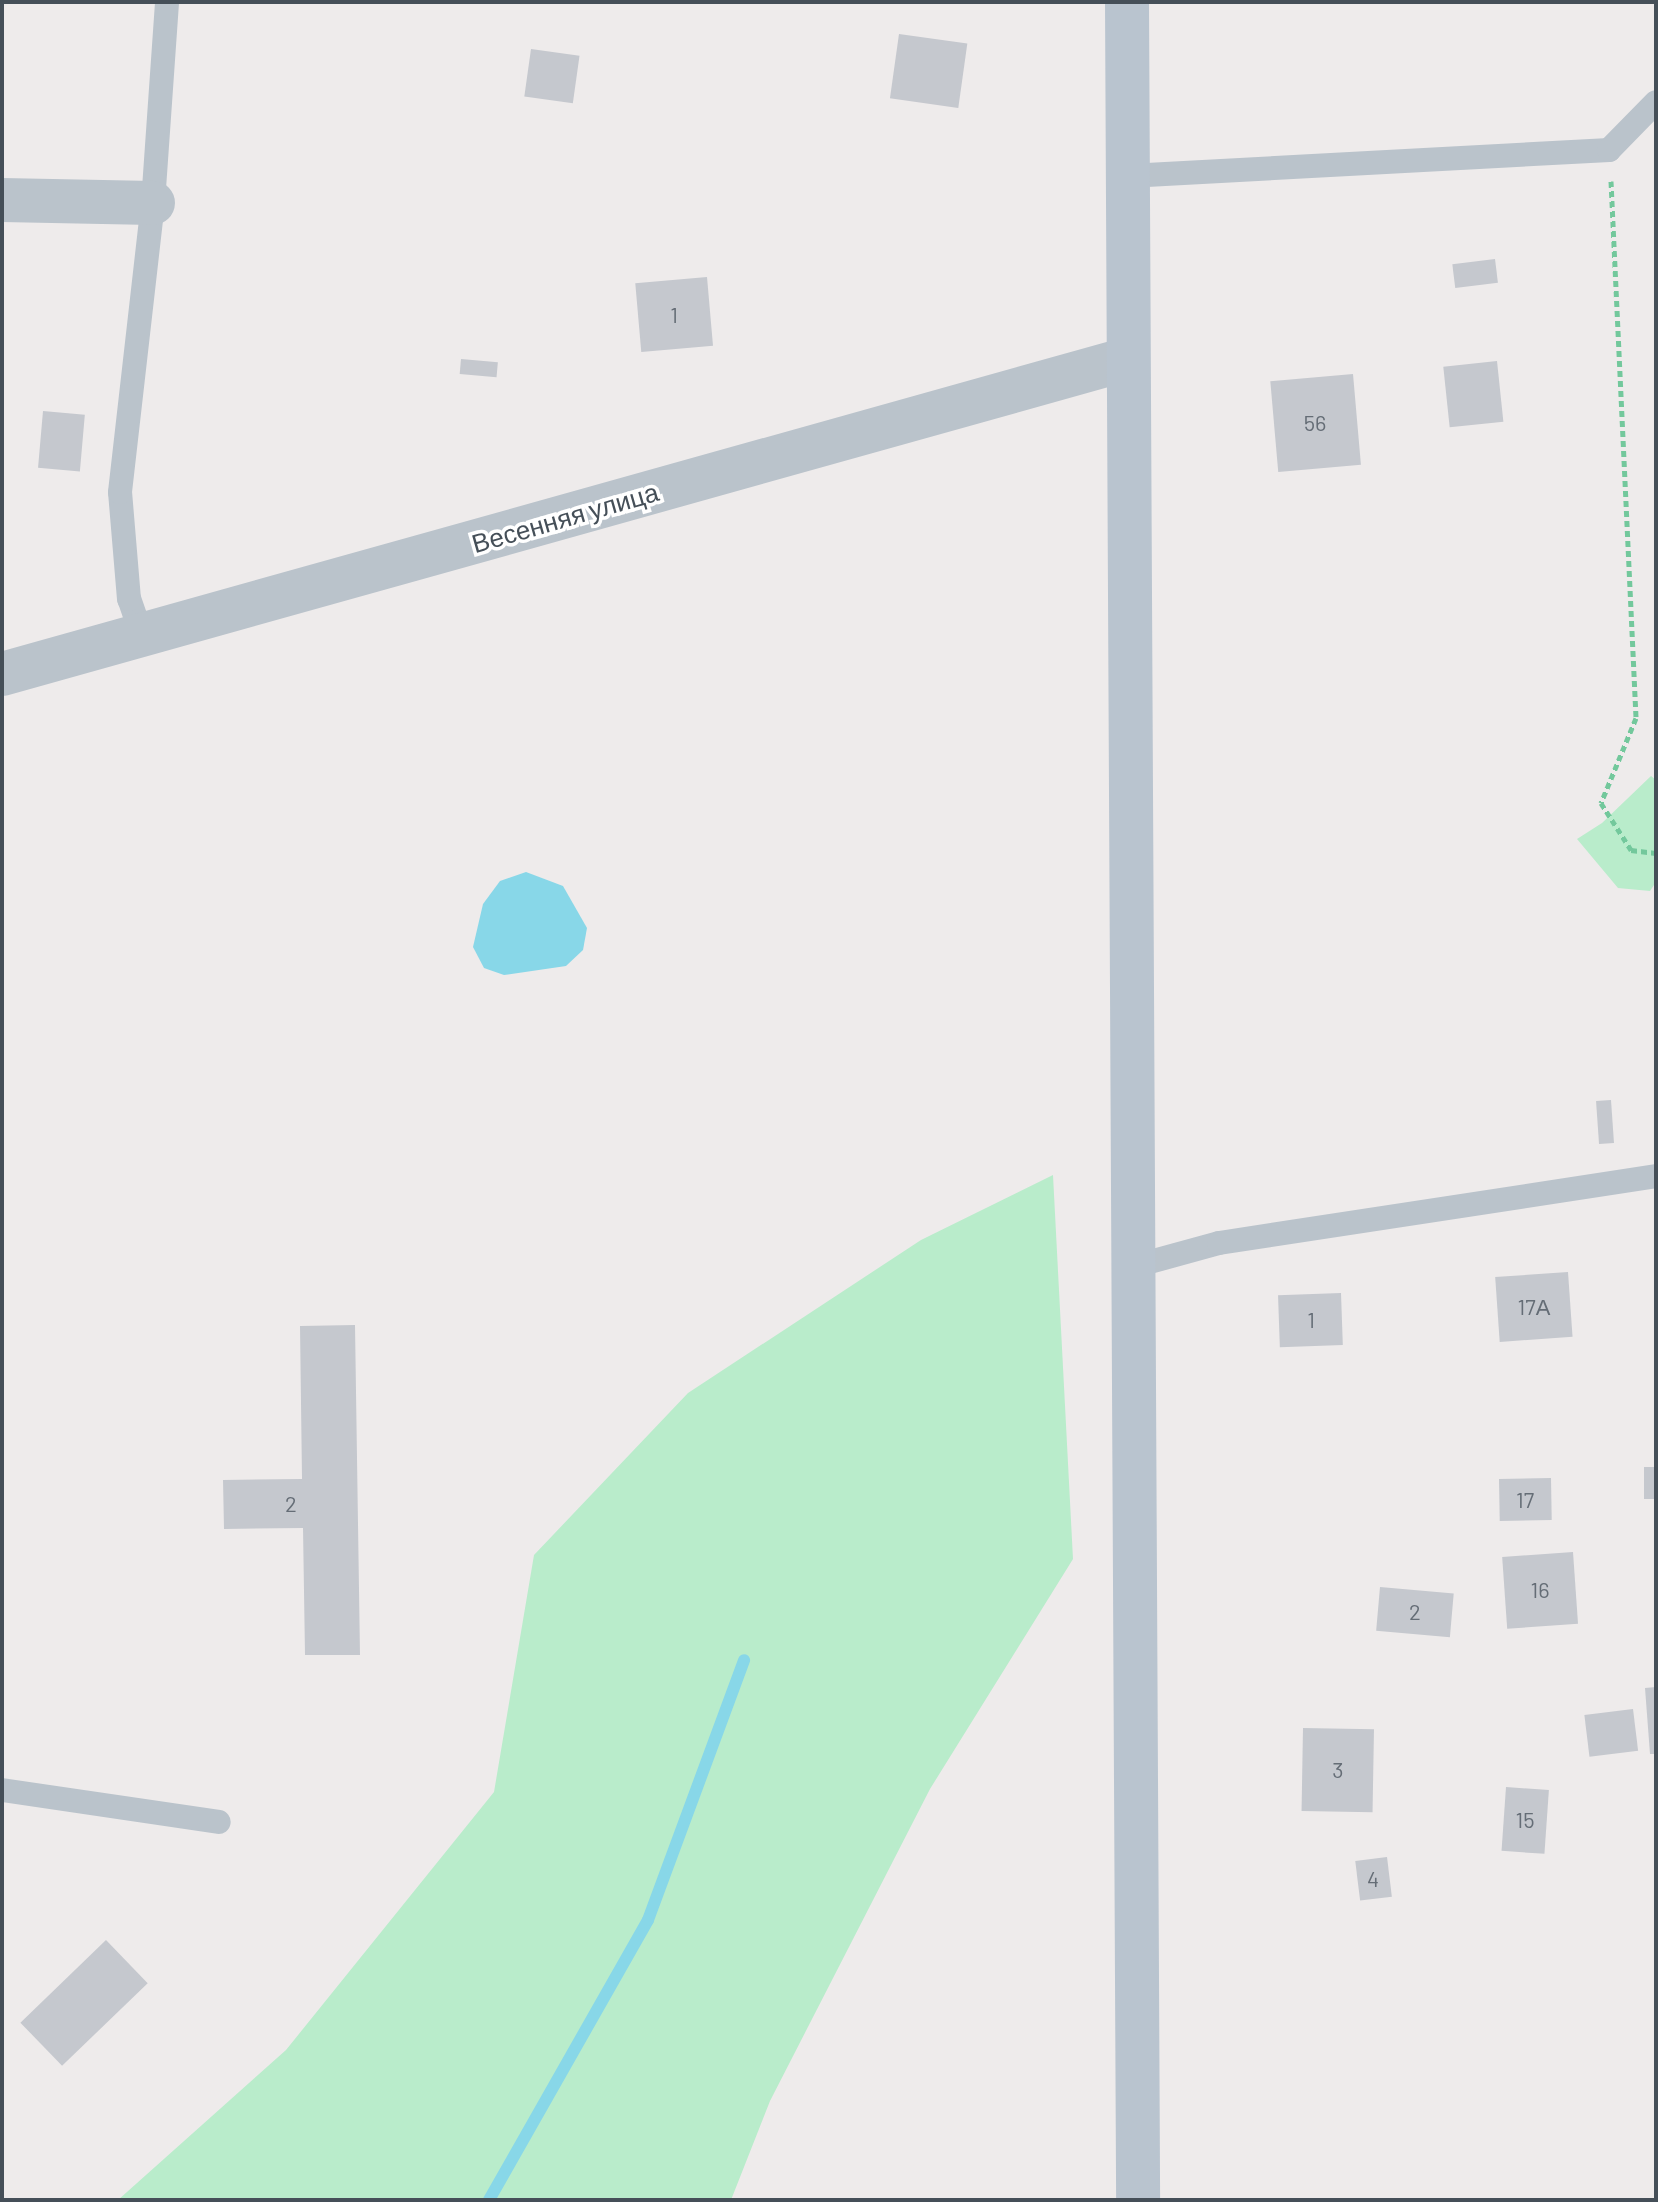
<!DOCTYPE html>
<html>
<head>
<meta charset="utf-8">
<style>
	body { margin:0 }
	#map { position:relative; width:1658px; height:2202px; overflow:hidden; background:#eeebeb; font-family:Barlow,sans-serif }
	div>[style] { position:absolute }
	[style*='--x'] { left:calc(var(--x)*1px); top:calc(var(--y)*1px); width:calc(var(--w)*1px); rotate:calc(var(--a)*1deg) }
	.green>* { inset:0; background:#b9eccb }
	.water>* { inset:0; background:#88d7e8 }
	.stream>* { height:12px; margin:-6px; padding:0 6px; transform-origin:6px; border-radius:6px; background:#88d7e8 }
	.building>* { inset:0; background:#c5c8ce; transform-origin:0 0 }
	.path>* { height:5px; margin-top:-2.5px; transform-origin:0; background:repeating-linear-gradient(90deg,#73c89c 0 6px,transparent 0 10px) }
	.lane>* { height:24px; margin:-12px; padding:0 12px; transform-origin:12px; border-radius:12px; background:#bac3cb }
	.street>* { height:44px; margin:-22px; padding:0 22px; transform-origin:22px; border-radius:22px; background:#bac3cb }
	.secondary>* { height:44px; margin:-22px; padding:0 22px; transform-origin:22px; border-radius:22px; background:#b9c4cf }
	span { translate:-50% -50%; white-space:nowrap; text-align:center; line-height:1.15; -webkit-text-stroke:7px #fff; paint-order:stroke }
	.number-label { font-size:22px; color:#656d76 }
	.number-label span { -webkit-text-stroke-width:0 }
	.street-label { font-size:26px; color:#454f58 }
	.frame { position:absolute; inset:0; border:4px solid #454f58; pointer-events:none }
</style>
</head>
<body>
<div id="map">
	<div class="green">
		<div style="clip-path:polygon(1651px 776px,1656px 780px,1656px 882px,1650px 891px,1618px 888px,1577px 839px,1602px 823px)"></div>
		<div style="clip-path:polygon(1053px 1175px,1073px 1559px,930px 1789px,770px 2101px,731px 2200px,118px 2200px,286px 2050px,494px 1792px,534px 1555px,688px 1393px,921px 1240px)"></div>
	</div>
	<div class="water">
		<div style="clip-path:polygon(526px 872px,563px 886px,587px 928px,583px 950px,566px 966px,504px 975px,484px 968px,473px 947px,483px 904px,500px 881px)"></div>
	</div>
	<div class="stream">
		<div style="--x:489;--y:2200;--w:322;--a:-60.4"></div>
		<div style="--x:648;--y:1920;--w:277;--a:-69.7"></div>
	</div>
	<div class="building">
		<div style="left:899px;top:34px;width:69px;height:65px;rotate:8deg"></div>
		<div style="left:531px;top:49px;width:49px;height:48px;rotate:8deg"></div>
		<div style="left:1495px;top:259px;width:24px;height:43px;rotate:83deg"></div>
		<div style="left:707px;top:277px;width:69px;height:72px;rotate:85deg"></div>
		<div style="left:461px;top:359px;width:37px;height:15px;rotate:5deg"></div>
		<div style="left:1497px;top:361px;width:61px;height:54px;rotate:84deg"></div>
		<div style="left:1353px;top:374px;width:91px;height:83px;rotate:85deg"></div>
		<div style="left:43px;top:411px;width:42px;height:57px;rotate:5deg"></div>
		<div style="left:1611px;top:1100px;width:43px;height:15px;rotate:86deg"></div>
		<div style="left:1568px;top:1272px;width:65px;height:73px;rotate:86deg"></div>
		<div style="left:1341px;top:1293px;width:52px;height:63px;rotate:88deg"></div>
		<div style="clip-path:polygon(355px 1325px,360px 1655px,305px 1655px,303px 1528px,224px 1529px,223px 1480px,302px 1479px,300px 1326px)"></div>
		<div style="left:1656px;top:1467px;width:32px;height:12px;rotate:90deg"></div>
		<div style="left:1551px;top:1478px;width:42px;height:52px;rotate:89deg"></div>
		<div style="left:1573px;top:1552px;width:72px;height:71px;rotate:86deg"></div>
		<div style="left:1380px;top:1587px;width:74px;height:44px;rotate:5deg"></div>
		<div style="clip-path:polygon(1656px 1687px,1656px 1754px,1650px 1754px,1645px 1688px)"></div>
		<div style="left:1633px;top:1709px;width:42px;height:49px;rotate:83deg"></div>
		<div style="left:1303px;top:1728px;width:71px;height:83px;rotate:1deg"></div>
		<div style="left:1506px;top:1787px;width:43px;height:64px;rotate:4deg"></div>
		<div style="left:1387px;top:1857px;width:40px;height:32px;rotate:83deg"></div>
		<div style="left:106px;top:1940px;width:60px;height:119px;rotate:46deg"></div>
	</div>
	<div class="path">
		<div style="--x:1611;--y:181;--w:538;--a:87.33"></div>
		<div style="--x:1636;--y:718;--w:92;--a:112.4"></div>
		<div style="--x:1601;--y:803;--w:56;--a:57.4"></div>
		<div style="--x:1631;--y:850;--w:25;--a:7"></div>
	</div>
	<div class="lane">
		<div style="--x:1128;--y:176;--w:482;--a:-3.1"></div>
		<div style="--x:1609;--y:150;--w:67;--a:-45.6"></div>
		<div style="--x:142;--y:636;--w:39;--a:-109"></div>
		<div style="--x:129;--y:599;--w:107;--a:-94.8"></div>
		<div style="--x:120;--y:492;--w:291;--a:-83.5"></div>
		<div style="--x:153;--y:203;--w:201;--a:-86"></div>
		<div style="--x:1135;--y:1266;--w:87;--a:-15.3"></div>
		<div style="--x:1219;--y:1243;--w:442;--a:-8.7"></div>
		<div style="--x:2;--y:1790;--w:219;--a:8.4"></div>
	</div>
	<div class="street">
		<div style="--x:2;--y:200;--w:151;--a:1.1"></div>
		<div style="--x:2;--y:674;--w:1168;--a:-15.64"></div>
	</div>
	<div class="secondary">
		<div style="--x:1127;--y:2;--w:2198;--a:89.71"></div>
	</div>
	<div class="number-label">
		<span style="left:674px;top:315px">1</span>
		<span style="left:1315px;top:423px">56</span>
		<span style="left:1534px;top:1307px">17А</span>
		<span style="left:1311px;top:1320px">1</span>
		<span style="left:1525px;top:1500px">17</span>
		<span style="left:291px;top:1504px">2</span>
		<span style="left:1540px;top:1590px">16</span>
		<span style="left:1415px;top:1612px">2</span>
		<span style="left:1338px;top:1770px">3</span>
		<span style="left:1525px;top:1820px">15</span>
		<span style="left:1373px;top:1879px">4</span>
	</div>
	<div class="street-label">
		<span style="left:565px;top:517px;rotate:-16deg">Весенняя улица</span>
	</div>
	<div class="frame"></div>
</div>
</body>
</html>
